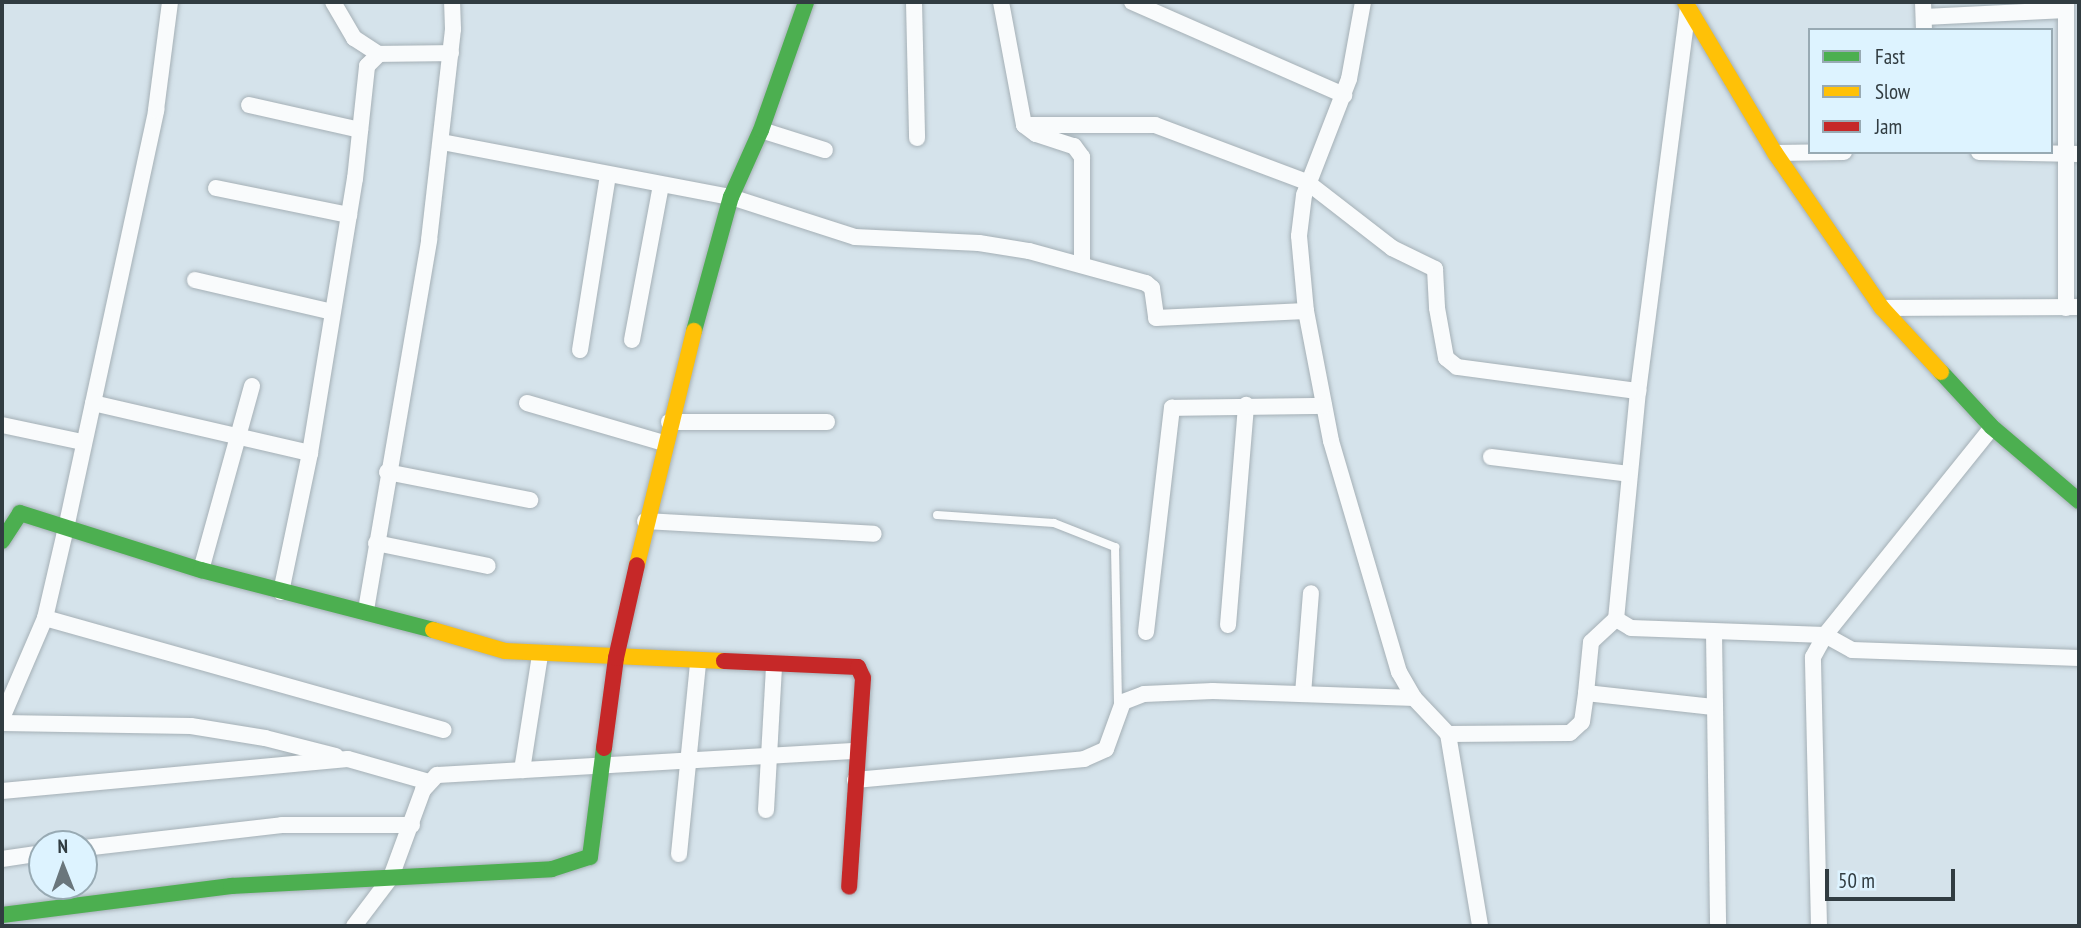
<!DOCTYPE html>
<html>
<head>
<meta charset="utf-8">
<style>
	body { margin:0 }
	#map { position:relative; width:2081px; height:928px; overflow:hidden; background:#d5e3eb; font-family:"PT Sans Narrow",sans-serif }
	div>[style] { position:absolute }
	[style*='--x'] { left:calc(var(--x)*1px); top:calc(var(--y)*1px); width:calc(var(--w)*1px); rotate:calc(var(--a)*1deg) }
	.roads { filter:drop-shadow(0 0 2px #a5b0b6) drop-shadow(0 0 2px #a5b0b6) }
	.lane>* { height:8px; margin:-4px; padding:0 4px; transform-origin:4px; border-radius:4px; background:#f9fbfc }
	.street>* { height:16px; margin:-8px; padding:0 8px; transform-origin:8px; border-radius:8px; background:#f9fbfc }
	.fast>* { height:16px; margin:-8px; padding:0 8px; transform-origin:8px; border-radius:8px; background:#4caf50 }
	.slow>* { height:16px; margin:-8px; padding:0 8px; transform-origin:8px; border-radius:8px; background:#ffc107 }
	.jam>* { height:16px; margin:-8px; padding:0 8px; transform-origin:8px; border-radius:8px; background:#c62828 }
	span { translate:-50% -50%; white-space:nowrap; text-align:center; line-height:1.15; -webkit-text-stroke:5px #ddf3ff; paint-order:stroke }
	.frame { position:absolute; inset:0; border:4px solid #313c41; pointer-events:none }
	.legend { position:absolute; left:1808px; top:28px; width:245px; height:126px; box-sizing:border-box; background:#ddf3ff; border:2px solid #98aab3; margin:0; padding:9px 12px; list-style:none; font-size:21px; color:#313c41 }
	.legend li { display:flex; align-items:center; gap:14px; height:35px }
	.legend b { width:35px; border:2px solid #98aab3 }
	.north { position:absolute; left:28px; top:830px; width:70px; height:70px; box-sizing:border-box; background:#ddf3ff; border:2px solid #98aab3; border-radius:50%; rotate:359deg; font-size:19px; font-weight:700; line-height:28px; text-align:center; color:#313c41 }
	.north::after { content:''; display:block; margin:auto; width:24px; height:32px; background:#6a767c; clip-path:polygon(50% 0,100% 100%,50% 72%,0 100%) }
	.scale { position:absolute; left:1825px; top:869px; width:130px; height:32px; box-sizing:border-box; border:4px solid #313c41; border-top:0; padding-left:9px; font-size:21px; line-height:24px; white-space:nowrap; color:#313c41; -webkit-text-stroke:5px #ddf3ff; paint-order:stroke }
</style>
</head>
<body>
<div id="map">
	<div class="roads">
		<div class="lane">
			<div style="--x:937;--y:515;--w:117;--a:3.9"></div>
			<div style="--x:1054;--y:523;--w:66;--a:21.5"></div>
			<div style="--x:1115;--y:547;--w:159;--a:88.9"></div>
		</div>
		<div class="street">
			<div style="--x:333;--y:2;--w:42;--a:59.7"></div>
			<div style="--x:354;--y:38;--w:30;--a:33"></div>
			<div style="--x:914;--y:2;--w:136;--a:88.7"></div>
			<div style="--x:1001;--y:2;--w:125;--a:79.4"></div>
			<div style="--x:1024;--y:125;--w:15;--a:37"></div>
			<div style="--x:1036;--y:134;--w:40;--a:18"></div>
			<div style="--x:1074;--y:146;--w:14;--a:54"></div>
			<div style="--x:1082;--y:157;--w:108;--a:90"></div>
			<div style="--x:1132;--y:2;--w:232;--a:23.7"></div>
			<div style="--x:1363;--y:2;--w:78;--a:100.3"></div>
			<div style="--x:1349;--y:79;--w:124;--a:111.2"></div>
			<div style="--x:1304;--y:195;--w:41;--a:97"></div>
			<div style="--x:1299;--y:236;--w:75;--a:84.7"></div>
			<div style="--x:1306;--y:311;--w:132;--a:79.1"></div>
			<div style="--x:1331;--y:441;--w:241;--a:73.6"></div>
			<div style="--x:1399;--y:672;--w:30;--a:60"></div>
			<div style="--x:1414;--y:698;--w:50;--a:46.6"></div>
			<div style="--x:1448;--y:734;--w:195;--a:80.5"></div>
			<div style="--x:1923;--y:2;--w:28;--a:88"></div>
			<div style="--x:1688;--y:7;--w:387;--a:97.4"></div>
			<div style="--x:1638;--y:391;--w:229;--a:95.5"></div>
			<div style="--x:1616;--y:619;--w:17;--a:31"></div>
			<div style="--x:1631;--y:628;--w:194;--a:2.1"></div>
			<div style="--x:1825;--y:635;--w:31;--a:29"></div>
			<div style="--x:1852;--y:650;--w:227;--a:2"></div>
			<div style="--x:1924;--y:17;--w:142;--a:-2.8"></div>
			<div style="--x:249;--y:105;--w:114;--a:12.7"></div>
			<div style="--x:1024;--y:125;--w:131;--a:0"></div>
			<div style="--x:1155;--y:125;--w:162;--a:20.6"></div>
			<div style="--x:1307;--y:182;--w:108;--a:37.8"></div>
			<div style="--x:1392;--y:248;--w:48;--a:26"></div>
			<div style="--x:1435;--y:269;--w:39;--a:87"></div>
			<div style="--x:1437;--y:308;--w:51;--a:79.8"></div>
			<div style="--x:1446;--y:358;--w:14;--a:39"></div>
			<div style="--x:1457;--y:367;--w:183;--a:7.6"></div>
			<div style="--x:761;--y:130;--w:67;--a:17.4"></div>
			<div style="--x:442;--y:142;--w:294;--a:10.8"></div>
			<div style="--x:731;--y:197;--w:130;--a:17.9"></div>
			<div style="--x:855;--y:237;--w:124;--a:2.8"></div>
			<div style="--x:979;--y:243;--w:51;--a:9.1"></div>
			<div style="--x:1029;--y:251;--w:121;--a:15.3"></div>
			<div style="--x:1146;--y:283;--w:8;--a:40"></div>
			<div style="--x:1152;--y:288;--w:30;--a:82"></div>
			<div style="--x:1156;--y:318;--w:150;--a:-2.7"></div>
			<div style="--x:1979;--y:152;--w:100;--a:1.1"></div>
			<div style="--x:1775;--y:153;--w:69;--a:-0.8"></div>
			<div style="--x:216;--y:188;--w:136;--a:11.5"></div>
			<div style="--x:195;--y:280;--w:141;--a:13.1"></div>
			<div style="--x:1882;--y:308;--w:197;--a:-0.3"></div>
			<div style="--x:2066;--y:308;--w:306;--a:-90"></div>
			<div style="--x:632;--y:340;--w:158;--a:-79.4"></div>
			<div style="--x:580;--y:350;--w:176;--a:-80.9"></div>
			<div style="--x:93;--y:403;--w:223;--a:13"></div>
			<div style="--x:527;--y:403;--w:143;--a:16.3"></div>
			<div style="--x:669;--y:422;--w:158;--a:0"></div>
			<div style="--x:2;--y:425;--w:82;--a:12"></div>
			<div style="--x:1491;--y:457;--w:139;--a:7"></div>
			<div style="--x:387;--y:472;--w:146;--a:11.1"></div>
			<div style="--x:645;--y:521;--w:229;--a:3.2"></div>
			<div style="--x:376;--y:543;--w:114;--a:11.6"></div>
			<div style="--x:201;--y:570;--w:191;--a:-74.5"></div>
			<div style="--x:281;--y:592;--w:142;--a:-78.2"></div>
			<div style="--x:310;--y:453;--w:278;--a:-80.7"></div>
			<div style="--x:355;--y:179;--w:114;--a:-83.9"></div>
			<div style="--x:367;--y:66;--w:17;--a:-45"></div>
			<div style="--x:379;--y:54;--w:72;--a:-0.8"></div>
			<div style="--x:366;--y:610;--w:375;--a:-80.3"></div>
			<div style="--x:429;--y:240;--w:212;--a:-83.5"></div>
			<div style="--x:453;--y:29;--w:27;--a:-92"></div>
			<div style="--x:45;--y:618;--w:414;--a:15.7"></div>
			<div style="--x:1228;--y:625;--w:221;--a:-85.3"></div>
			<div style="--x:1146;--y:632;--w:226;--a:-83.4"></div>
			<div style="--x:1172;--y:408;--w:152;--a:-0.8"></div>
			<div style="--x:1714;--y:633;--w:293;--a:89.2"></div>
			<div style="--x:1586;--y:693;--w:51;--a:-84.4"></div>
			<div style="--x:1591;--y:642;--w:34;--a:-43"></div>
			<div style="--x:1303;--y:694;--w:101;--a:-85.5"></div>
			<div style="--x:2;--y:718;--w:109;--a:-66.7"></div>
			<div style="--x:45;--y:618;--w:92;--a:-76.9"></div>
			<div style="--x:66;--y:528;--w:428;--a:-77.8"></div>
			<div style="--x:156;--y:110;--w:109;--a:-82.6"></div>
			<div style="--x:2;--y:723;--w:189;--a:0.9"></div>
			<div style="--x:191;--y:726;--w:75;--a:9.2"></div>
			<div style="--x:265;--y:738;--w:73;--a:14.2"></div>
			<div style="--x:1448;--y:734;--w:122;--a:-0.5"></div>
			<div style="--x:1570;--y:733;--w:16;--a:-43"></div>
			<div style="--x:1582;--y:722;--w:29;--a:-82"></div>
			<div style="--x:1586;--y:693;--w:128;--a:6.3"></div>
			<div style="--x:522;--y:770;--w:116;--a:-81.1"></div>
			<div style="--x:855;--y:780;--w:230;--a:-5.2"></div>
			<div style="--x:1084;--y:759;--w:24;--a:-24"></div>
			<div style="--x:1106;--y:749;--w:50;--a:-70.1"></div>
			<div style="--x:1123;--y:702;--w:22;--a:-21"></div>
			<div style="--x:1144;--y:694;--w:69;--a:-2.5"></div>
			<div style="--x:1213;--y:691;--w:201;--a:2"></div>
			<div style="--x:2;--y:791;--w:347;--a:-5.3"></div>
			<div style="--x:348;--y:759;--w:84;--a:15.9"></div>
			<div style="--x:766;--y:810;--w:145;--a:-86.8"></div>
			<div style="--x:84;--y:848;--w:199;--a:-6.6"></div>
			<div style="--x:282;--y:825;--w:130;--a:0"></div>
			<div style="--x:679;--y:854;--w:193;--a:-84.3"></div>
			<div style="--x:2;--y:859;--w:40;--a:-8.5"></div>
			<div style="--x:354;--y:926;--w:61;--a:-52.9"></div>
			<div style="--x:391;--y:877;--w:93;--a:-69.8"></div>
			<div style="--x:423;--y:790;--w:21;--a:-47"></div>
			<div style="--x:437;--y:775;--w:421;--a:-3.3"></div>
			<div style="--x:1819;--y:926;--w:269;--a:-91.3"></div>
			<div style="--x:1813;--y:657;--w:25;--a:-61"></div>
			<div style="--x:1825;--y:635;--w:267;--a:-51.2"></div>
		</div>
		<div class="fast">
			<div style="--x:694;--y:331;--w:139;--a:-74.6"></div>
			<div style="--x:731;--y:197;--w:73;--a:-65.9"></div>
			<div style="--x:761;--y:130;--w:136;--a:-70.6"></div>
			<div style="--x:1941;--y:372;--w:75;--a:47.2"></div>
			<div style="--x:1992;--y:427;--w:114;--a:40.4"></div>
			<div style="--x:2;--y:541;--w:33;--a:-57"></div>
			<div style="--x:20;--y:513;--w:190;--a:17.5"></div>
			<div style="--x:201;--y:570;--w:240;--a:14.5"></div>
			<div style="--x:2;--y:915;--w:231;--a:-7.2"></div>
			<div style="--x:231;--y:886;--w:321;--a:-3"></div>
			<div style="--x:552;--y:869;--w:40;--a:-18"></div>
			<div style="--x:590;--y:857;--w:110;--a:-82.7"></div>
		</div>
		<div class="slow">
			<div style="--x:1685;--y:2;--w:176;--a:59.2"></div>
			<div style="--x:1775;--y:153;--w:188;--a:55.4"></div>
			<div style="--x:1882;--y:308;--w:87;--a:47.3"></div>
			<div style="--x:637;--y:565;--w:241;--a:-76.3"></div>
			<div style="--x:433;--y:630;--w:75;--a:16.3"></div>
			<div style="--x:505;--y:651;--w:219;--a:2.6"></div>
		</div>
		<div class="jam">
			<div style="--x:724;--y:661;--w:134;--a:2.6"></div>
			<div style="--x:858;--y:667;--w:12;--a:66"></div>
			<div style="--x:863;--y:678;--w:209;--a:93.8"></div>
			<div style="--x:604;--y:748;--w:91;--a:-82.4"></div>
			<div style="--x:616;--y:658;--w:95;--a:-77.3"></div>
		</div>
	</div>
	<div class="frame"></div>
	<ul class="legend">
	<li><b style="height:9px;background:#4caf50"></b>Fast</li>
	<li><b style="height:9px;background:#ffc107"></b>Slow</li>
	<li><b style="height:9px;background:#c62828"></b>Jam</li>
	</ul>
	<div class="north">N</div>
	<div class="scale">50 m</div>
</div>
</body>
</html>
